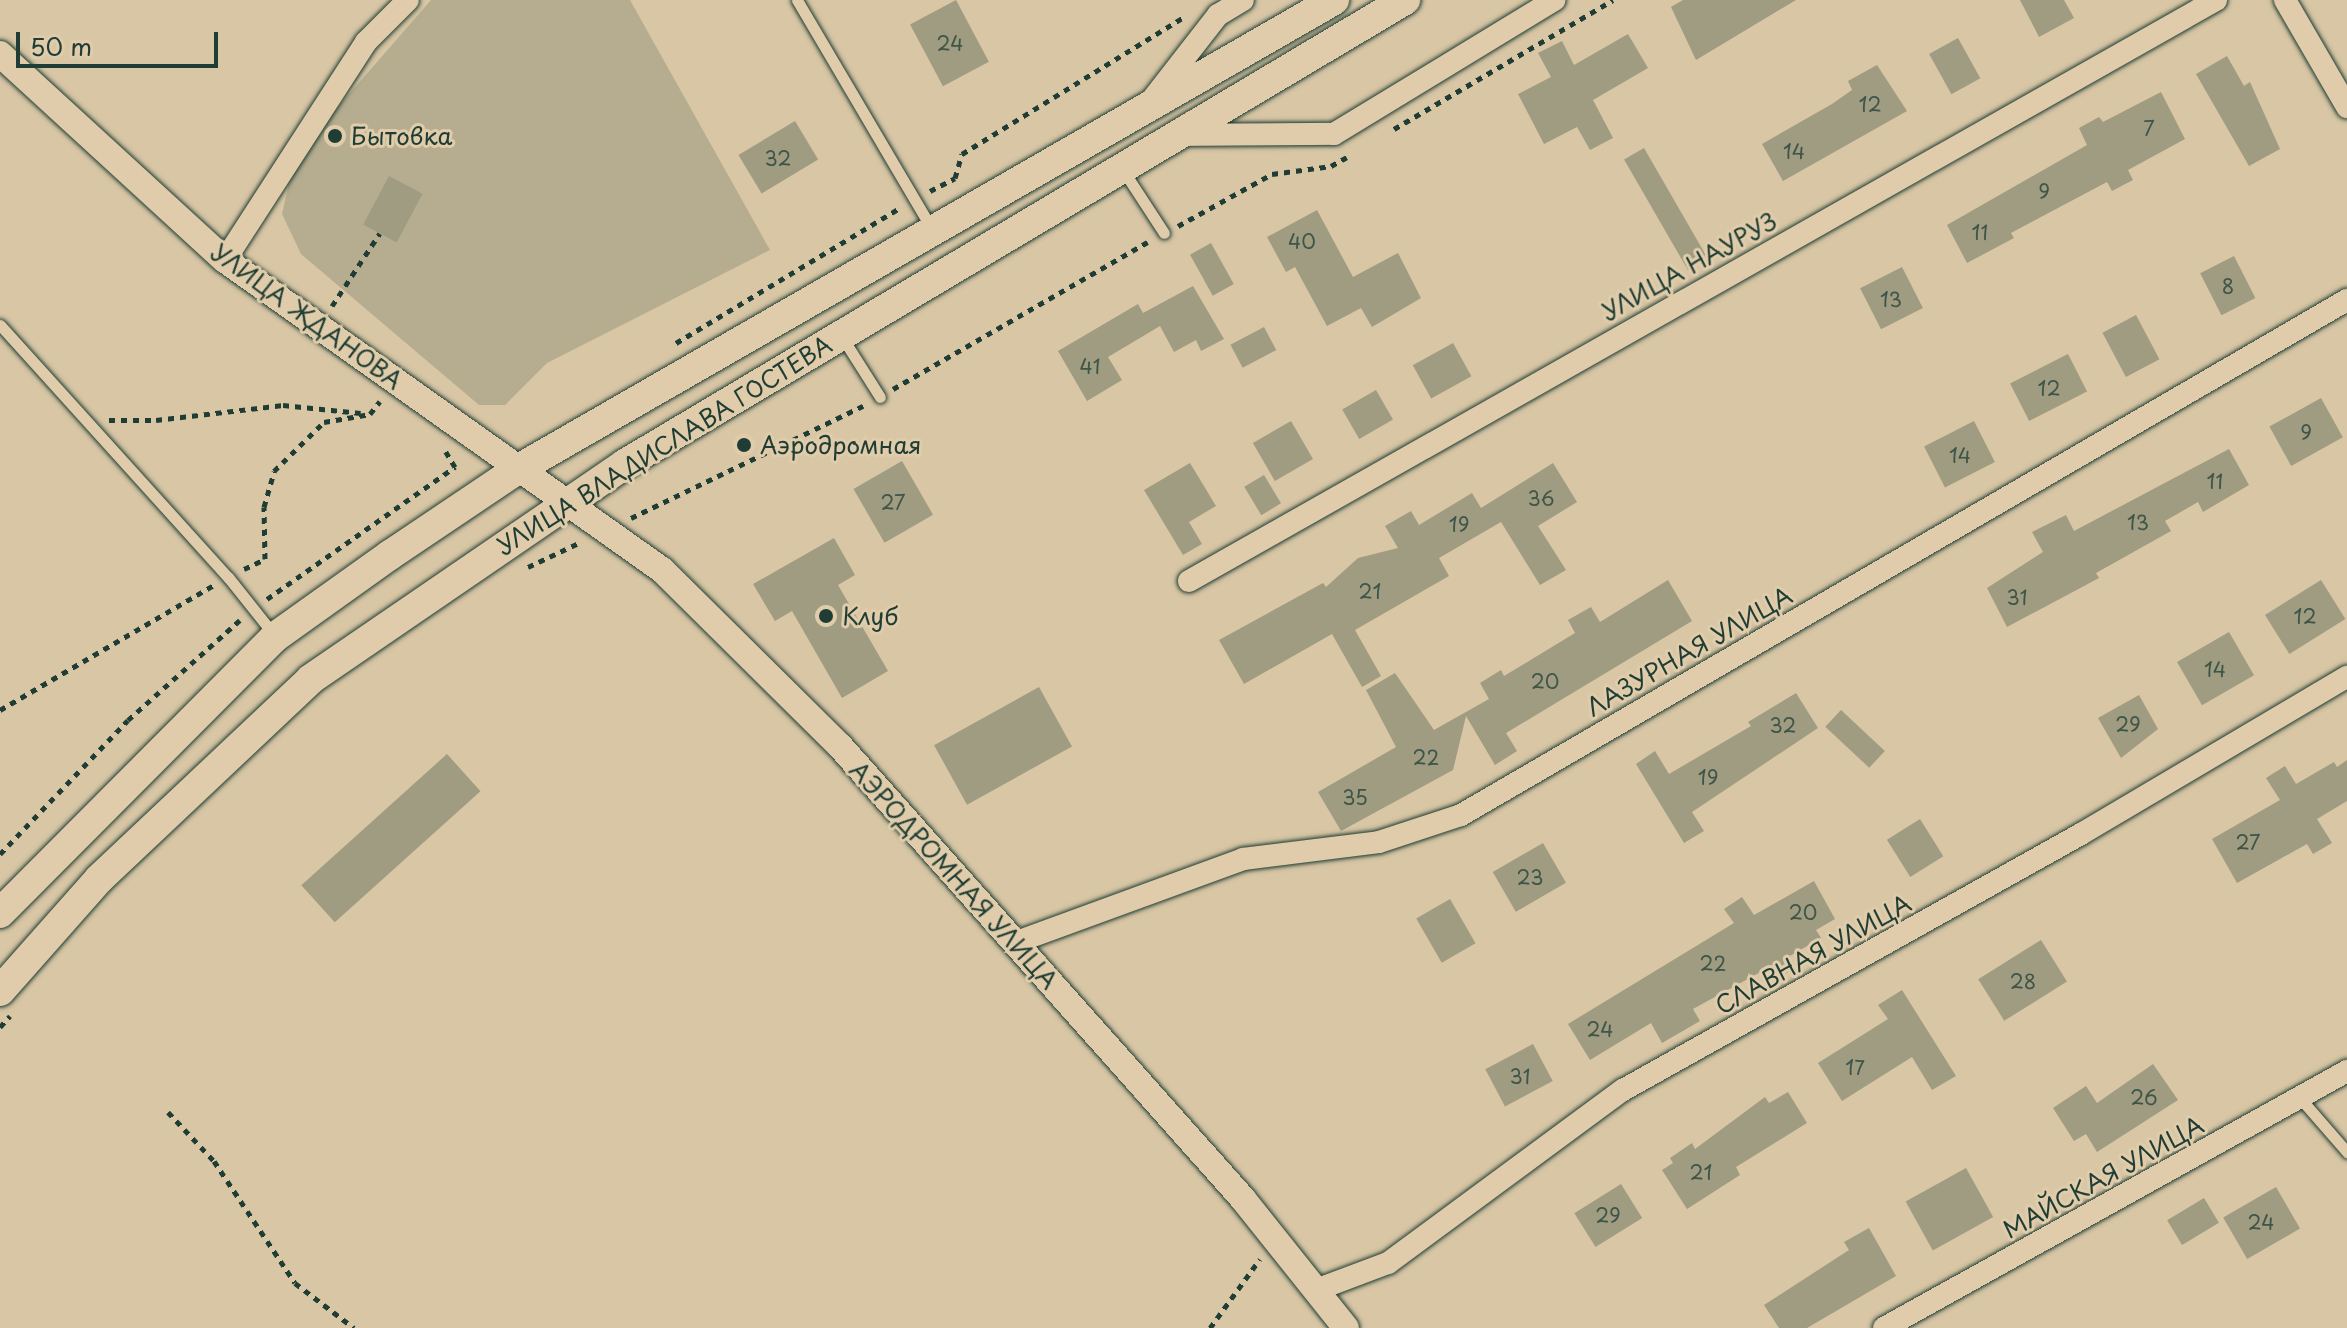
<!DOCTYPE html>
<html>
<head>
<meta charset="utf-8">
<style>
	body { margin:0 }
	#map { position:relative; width:2347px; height:1328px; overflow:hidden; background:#d8c6a5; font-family:"Playpen Sans",sans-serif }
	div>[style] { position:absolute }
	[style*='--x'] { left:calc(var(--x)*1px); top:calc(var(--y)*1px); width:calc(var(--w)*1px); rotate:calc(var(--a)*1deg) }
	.green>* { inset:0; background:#b6ad90 }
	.building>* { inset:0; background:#9f9c82; transform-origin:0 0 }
	.path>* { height:5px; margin-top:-2.5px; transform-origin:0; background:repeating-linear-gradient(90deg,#1f3d34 0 6px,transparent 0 12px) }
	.roads { filter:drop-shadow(0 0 2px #1f3d34) drop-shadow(0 0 2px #1f3d34) }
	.service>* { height:11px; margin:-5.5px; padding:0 5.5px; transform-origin:5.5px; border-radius:5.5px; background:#e0ccaa }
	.minor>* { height:22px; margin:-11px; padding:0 11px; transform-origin:11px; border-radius:11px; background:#e0ccaa }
	.tertiary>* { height:26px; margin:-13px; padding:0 13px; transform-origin:13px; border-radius:13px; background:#e0ccaa }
	.secondary>* { height:30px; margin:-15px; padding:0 15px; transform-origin:15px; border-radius:15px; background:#e0ccaa }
	.dots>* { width:22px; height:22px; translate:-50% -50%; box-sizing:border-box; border:4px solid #e0ccaa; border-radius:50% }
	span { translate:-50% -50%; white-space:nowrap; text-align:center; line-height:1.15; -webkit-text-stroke:6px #e0ccaa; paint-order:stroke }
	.number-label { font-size:20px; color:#3f5548 }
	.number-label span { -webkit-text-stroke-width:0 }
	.poi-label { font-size:24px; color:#1f3d34 }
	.left { translate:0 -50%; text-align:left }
	.street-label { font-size:24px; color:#1f3d34 }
	.scale { position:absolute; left:16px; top:32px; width:202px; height:36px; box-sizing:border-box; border:4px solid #1f3d34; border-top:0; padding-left:10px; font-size:24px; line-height:28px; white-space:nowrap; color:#1f3d34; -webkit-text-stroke:6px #e0ccaa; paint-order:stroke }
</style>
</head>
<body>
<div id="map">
	<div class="green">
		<div style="clip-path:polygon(431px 0,630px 0,770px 250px,547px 363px,505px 405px,479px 405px,301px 254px,282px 214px,295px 156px)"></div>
	</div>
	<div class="building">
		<div style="left:956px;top:0;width:70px;height:52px;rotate:62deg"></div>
		<div style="clip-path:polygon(1683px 0,1796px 0,1696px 60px,1671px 7px)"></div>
		<div style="clip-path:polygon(2020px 0,2064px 0,2074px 18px,2039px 37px)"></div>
		<div style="clip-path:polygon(1628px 34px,1648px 68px,1593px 100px,1613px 138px,1590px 150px,1577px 127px,1544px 144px,1518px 94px,1551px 77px,1538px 53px,1562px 41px,1574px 65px)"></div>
		<div style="left:1958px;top:38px;width:46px;height:33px;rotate:61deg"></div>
		<div style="clip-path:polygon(2227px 56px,2244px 86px,2250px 82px,2280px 149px,2249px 166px,2196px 74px)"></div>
		<div style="clip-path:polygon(1877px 65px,1907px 111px,1783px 181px,1762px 144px,1832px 104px,1852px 90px,1848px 81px)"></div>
		<div style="clip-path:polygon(2161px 92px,2185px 139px,2128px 170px,2133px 180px,2112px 191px,2107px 182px,2011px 233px,2014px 238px,1967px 263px,1947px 225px,2087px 145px,2079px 128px,2099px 117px,2103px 122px)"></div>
		<div style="left:795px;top:121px;width:45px;height:66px;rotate:59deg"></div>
		<div style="left:1644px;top:148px;width:128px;height:23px;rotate:60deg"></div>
		<div style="left:389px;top:176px;width:38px;height:55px;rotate:28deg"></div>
		<div style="clip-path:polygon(1317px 210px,1353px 277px,1398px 253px,1421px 298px,1372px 327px,1361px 308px,1327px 326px,1295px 267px,1286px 272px,1267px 237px)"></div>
		<div style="left:1211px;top:243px;width:47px;height:24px;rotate:61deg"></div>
		<div style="left:2234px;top:256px;width:47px;height:38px;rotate:63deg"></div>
		<div style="left:1902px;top:267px;width:46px;height:47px;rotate:63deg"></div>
		<div style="clip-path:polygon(1193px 286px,1224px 339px,1201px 351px,1196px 340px,1174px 352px,1160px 326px,1108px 357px,1122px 380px,1087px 401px,1058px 351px,1138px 304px,1143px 313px)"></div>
		<div style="left:2136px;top:315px;width:50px;height:38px;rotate:62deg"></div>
		<div style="left:1264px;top:327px;width:26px;height:38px;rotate:62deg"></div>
		<div style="left:1453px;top:343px;width:38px;height:46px;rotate:61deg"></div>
		<div style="left:2068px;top:354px;width:42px;height:65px;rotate:63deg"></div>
		<div style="left:1376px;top:390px;width:34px;height:39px;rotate:60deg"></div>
		<div style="left:2321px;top:398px;width:45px;height:59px;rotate:61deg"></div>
		<div style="left:1291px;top:421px;width:44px;height:44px;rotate:60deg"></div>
		<div style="left:1974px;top:421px;width:46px;height:56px;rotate:63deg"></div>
		<div style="clip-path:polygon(2229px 449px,2249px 485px,2203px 512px,2198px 502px,2165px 521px,2171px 531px,2096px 573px,2099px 578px,2007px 627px,1987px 588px,2043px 552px,2032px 532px,2066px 515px,2074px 531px)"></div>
		<div style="left:902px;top:461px;width:62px;height:56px;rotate:60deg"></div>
		<div style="clip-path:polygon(1190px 463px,1216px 506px,1189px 522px,1202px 544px,1183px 555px,1144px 490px)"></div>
		<div style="clip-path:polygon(1553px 463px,1577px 502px,1538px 526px,1566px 570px,1540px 585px,1501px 522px,1439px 558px,1449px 576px,1355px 630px,1381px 676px,1362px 687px,1332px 634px,1244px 684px,1219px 640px,1323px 583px,1326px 587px,1358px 558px,1398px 548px,1385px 526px,1411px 511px,1419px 525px,1472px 493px,1481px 508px)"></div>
		<div style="left:1264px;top:475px;width:33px;height:23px;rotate:59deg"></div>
		<div style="clip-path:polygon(834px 538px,855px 575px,838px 585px,888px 671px,842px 698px,792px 611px,775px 621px,753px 584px)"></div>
		<div style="clip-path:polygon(1668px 580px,1692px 621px,1506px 733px,1517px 751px,1495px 765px,1466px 716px,1453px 770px,1341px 831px,1318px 792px,1396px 747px,1366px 690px,1395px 673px,1434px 730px,1489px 699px,1480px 683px,1501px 670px,1504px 676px,1575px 633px,1568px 620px,1591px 607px,1600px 622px)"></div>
		<div style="left:2321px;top:580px;width:46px;height:66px;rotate:58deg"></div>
		<div style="left:2229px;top:632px;width:50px;height:60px;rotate:60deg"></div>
		<div style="left:1039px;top:687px;width:68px;height:120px;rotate:61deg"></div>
		<div style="clip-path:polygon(1796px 693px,1818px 728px,1692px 812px,1704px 831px,1684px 843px,1636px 764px,1655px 751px,1669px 774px,1751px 726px,1748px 722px)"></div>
		<div style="clip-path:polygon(2139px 695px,2158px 729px,2121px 758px,2098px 718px)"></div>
		<div style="left:1841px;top:710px;width:60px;height:23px;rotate:43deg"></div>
		<div style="left:447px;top:754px;width:50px;height:196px;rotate:48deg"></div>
		<div style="clip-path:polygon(2347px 760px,2347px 801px,2317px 819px,2332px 843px,2313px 854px,2307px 844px,2237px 883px,2212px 839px,2280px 800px,2266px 778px,2285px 766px,2296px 784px,2334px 762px,2337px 767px)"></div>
		<div style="left:1920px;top:819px;width:44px;height:39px;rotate:58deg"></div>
		<div style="left:1543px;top:843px;width:46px;height:58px;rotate:60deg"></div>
		<div style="clip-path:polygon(1814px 881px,1835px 919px,1816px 930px,1821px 938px,1783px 960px,1790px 971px,1771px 982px,1764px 970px,1693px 1009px,1700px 1021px,1662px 1043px,1651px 1023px,1590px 1060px,1568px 1024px,1734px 923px,1724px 909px,1742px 897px,1754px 915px)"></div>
		<div style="left:1450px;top:899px;width:51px;height:39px;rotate:60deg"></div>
		<div style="left:2041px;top:940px;width:49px;height:74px;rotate:58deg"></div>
		<div style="clip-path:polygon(1902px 990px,1956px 1076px,1932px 1090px,1912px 1057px,1842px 1101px,1818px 1063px,1888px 1019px,1878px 1005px)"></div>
		<div style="left:1533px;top:1044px;width:42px;height:54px;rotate:62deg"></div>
		<div style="clip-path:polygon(2153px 1064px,2178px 1100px,2097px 1152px,2086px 1134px,2074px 1141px,2053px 1108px,2086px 1086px,2097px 1103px)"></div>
		<div style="clip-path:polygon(1788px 1092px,1807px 1123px,1736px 1167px,1740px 1175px,1687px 1209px,1662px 1170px,1673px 1163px,1670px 1158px,1692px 1143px,1695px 1149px,1765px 1097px,1769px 1103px)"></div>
		<div style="left:1966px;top:1168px;width:56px;height:69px;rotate:61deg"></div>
		<div style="left:1621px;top:1184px;width:40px;height:55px;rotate:58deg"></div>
		<div style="left:2276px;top:1187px;width:48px;height:61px;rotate:60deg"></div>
		<div style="left:2204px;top:1198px;width:29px;height:43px;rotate:59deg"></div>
		<div style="clip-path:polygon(1869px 1228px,1896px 1276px,1807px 1328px,1779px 1328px,1764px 1305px,1849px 1250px,1844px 1242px)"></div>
	</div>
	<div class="path">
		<div style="--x:1394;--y:129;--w:254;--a:-30.5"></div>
		<div style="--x:930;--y:191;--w:28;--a:-27"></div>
		<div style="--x:955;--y:178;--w:25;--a:-74"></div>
		<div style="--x:962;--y:154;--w:261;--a:-31.7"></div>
		<div style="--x:1178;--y:226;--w:107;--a:-29"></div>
		<div style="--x:1272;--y:174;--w:60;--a:-7.7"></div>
		<div style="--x:1331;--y:166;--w:18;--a:-29"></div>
		<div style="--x:332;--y:306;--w:87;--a:-56.7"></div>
		<div style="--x:676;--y:343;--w:262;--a:-31.1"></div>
		<div style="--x:893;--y:389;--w:294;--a:-30"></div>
		<div style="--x:109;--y:420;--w:47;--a:0"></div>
		<div style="--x:156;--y:420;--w:128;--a:-6.7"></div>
		<div style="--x:283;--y:405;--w:78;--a:5.9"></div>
		<div style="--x:631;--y:518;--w:258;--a:-25.8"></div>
		<div style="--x:528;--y:567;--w:59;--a:-25.3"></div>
		<div style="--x:244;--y:569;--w:23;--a:-25"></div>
		<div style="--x:265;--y:559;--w:52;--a:-91.1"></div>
		<div style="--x:264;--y:507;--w:37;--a:-74"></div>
		<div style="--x:274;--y:471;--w:70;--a:-44.4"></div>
		<div style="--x:324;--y:422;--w:47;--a:-9.9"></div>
		<div style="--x:370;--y:414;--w:16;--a:-52"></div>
		<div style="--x:267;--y:599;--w:230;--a:-35.1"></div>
		<div style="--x:455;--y:467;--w:23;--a:-121"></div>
		<div style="--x:0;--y:710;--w:248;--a:-30.3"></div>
		<div style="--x:0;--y:854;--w:185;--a:-46.3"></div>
		<div style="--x:128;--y:720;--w:150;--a:-41.8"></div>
		<div style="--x:0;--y:1027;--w:15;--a:-48"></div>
		<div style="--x:168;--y:1112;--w:67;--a:46.8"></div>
		<div style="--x:214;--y:1161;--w:146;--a:56.4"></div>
		<div style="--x:295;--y:1283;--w:74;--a:37.3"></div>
		<div style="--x:1210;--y:1328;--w:85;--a:-54.1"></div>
	</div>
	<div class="roads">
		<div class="service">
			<div style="--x:797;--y:0;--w:268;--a:59.5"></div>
			<div style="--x:1123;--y:170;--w:75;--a:56.9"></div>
			<div style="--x:0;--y:325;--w:340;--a:47.9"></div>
			<div style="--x:228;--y:577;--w:75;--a:51.5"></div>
			<div style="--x:842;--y:337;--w:71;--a:57.7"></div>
			<div style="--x:2300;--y:1098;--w:72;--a:49"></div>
		</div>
		<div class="minor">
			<div style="--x:2285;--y:0;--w:124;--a:59.9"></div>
			<div style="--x:1151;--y:101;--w:109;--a:-52.1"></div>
			<div style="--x:1218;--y:15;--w:29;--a:-31"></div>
			<div style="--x:1179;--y:135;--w:155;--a:-0.4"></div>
			<div style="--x:1334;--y:134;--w:258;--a:-31.3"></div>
			<div style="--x:225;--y:260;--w:260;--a:-57.1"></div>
			<div style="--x:366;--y:42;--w:59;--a:-45"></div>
			<div style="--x:1189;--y:581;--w:1180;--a:-29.5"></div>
			<div style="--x:1014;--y:943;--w:244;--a:-20.1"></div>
			<div style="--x:1243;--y:859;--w:137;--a:-7.1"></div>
			<div style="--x:1379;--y:842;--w:86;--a:-18.2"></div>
			<div style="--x:1461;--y:815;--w:1025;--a:-30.17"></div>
			<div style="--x:1316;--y:1290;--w:77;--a:-20.6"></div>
			<div style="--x:1388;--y:1263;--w:292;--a:-36.4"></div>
			<div style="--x:1623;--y:1090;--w:525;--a:-29.2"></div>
			<div style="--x:2081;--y:834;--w:309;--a:-30.6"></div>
			<div style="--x:1884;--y:1328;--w:530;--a:-29.03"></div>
		</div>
		<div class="tertiary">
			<div style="--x:0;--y:54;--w:305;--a:42.5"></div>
			<div style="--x:225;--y:260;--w:536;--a:35.35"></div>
			<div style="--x:662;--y:570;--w:250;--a:44.7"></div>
			<div style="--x:840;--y:746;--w:606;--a:48.34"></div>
			<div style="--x:1243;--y:1199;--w:165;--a:51.4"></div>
		</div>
		<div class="secondary">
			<div style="--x:0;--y:913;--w:390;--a:-45.1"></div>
			<div style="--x:275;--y:637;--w:141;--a:-35.5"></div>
			<div style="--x:390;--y:555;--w:151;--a:-33.9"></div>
			<div style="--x:515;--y:471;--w:945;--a:-29.9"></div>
			<div style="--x:0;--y:991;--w:149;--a:-48.5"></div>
			<div style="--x:99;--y:879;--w:291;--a:-43.3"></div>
			<div style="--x:311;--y:679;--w:381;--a:-34.4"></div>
			<div style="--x:625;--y:464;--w:908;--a:-30.75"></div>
		</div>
	</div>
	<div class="dots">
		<div style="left:335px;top:136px;background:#1f3d34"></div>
		<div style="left:744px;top:445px;background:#1f3d34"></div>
		<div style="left:826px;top:616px;background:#1f3d34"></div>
	</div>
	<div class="number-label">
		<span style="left:950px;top:43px">24</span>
		<span style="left:1870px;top:104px">12</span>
		<span style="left:2149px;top:128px">7</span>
		<span style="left:1794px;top:151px">14</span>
		<span style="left:778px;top:158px">32</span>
		<span style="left:2044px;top:191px">9</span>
		<span style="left:1980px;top:232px">11</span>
		<span style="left:1302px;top:241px">40</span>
		<span style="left:2228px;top:286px">8</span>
		<span style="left:1891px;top:299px">13</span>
		<span style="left:1090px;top:366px">41</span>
		<span style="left:2049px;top:388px">12</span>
		<span style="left:2306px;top:432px">9</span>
		<span style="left:1960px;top:455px">14</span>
		<span style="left:2215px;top:481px">11</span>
		<span style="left:1541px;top:498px">36</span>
		<span style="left:893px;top:502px">27</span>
		<span style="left:2138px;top:522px">13</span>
		<span style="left:1459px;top:524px">19</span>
		<span style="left:1370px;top:591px">21</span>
		<span style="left:2017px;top:597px">31</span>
		<span style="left:2305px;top:616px">12</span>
		<span style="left:2215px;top:669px">14</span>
		<span style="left:1545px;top:681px">20</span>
		<span style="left:2128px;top:724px">29</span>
		<span style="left:1783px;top:725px">32</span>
		<span style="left:1426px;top:757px">22</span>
		<span style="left:1708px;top:777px">19</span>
		<span style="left:1355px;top:797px">35</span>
		<span style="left:2248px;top:842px">27</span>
		<span style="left:1530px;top:877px">23</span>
		<span style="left:1803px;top:912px">20</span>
		<span style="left:1713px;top:963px">22</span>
		<span style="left:2023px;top:981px">28</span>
		<span style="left:1600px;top:1029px">24</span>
		<span style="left:1855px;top:1067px">17</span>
		<span style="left:1520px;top:1076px">31</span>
		<span style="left:2144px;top:1097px">26</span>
		<span style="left:1701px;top:1172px">21</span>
		<span style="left:1608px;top:1215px">29</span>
		<span style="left:2261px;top:1222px">24</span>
	</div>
	<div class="poi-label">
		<span class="left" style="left:351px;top:136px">Бытовка</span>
		<span class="left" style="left:760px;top:445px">Аэродромная</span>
		<span class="left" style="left:842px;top:616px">Клуб</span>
	</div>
	<div class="street-label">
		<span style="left:1689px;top:266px;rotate:-29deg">УЛИЦА НАУРУЗ</span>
		<span style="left:307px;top:316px;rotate:36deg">УЛИЦА ЖДАНОВА</span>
		<span style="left:664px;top:445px;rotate:-32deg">УЛИЦА ВЛАДИСЛАВА ГОСТЕВА</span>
		<span style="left:1689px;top:651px;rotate:-30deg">ЛАЗУРНАЯ УЛИЦА</span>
		<span style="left:954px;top:875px;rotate:48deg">АЭРОДРОМНАЯ УЛИЦА</span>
		<span style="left:1813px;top:954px;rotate:-29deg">СЛАВНАЯ УЛИЦА</span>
		<span style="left:2103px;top:1177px;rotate:-29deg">МАЙСКАЯ УЛИЦА</span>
	</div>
	<div class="scale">50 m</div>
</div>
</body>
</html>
